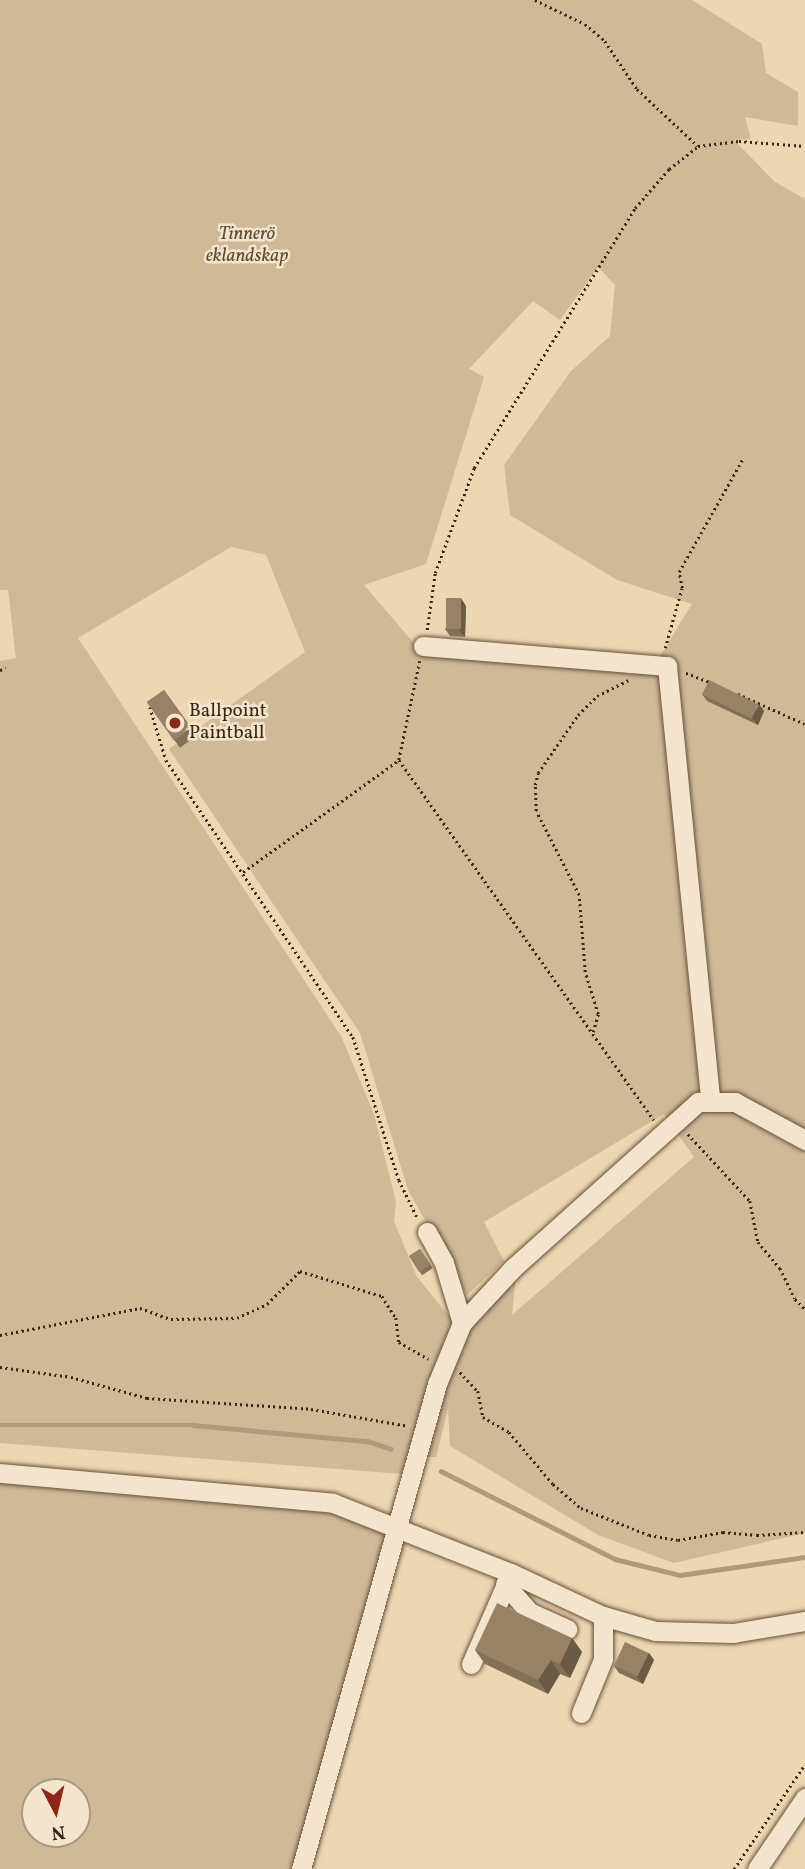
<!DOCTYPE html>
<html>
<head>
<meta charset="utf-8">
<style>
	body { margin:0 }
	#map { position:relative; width:805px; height:1869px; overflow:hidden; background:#edd7b2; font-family:Vollkorn,serif }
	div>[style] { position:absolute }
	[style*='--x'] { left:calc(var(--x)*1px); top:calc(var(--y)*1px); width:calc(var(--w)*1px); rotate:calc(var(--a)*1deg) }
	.green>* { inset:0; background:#cfb997 }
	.stream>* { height:4.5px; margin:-2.25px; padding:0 2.25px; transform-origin:2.25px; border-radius:2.25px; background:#b19a7b }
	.path>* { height:2.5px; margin-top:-1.25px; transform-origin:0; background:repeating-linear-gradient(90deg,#3c2511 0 2px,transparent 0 5.5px) }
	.roads { filter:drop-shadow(0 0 2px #685239) drop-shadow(0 0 2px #685239) }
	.minor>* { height:19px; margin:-9.5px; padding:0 9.5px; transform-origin:9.5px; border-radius:9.5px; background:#f3e5cd }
	.wall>* { inset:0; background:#837057; transform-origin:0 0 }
	.shaded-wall>* { inset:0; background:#6a5b47 }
	.building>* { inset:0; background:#988265; transform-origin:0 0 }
	.dots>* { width:19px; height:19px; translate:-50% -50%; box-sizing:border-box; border:4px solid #f3e5cd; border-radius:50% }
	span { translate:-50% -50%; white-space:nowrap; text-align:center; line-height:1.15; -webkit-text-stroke:5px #f3e5cd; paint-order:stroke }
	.park-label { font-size:19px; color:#614a32; font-style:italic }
	.poi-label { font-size:19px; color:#3c2511 }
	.left { translate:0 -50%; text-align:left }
	.north { position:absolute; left:21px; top:1778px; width:70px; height:70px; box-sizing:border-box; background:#f3e5cd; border:2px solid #aa9882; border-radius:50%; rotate:173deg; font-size:19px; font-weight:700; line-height:28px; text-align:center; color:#3c2511 }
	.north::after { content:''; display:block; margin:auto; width:24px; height:32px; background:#8f2418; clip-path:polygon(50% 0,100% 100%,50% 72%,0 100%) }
</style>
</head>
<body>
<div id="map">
	<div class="green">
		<div style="clip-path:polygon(evenodd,0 0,692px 0,762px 44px,766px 73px,798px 92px,798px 126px,745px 117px,751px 139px,734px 140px,775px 182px,805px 199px,805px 1533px,674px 1563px,598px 1535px,450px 1446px,448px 1409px,436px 1457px,424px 1457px,454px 1359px,478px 1316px,516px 1276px,512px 1315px,694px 1157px,664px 1114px,484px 1222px,504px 1261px,467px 1295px,408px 1190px,360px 1033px,169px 749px,305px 652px,266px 555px,231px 547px,78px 638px,341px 1036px,374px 1114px,396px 1202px,394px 1221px,417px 1277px,453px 1321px,403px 1474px,0 1443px,0 661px,16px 658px,8px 590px,0 590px,0 0,598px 267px,615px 285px,610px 336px,571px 371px,504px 465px,510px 515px,617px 580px,692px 604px,654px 666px,419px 649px,364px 585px,426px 564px,484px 377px,469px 369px,533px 301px,560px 320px,598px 267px)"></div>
		<div style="clip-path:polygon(evenodd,0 1467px,285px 1495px,399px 1531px,303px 1869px,0 1869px,0 1467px,35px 1792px,77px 1792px,77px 1834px,35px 1834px,35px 1792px)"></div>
	</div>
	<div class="stream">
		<div style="--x:0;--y:1425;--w:193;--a:0"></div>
		<div style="--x:193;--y:1425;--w:175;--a:5.3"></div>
		<div style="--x:367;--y:1441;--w:25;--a:18"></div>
		<div style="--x:441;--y:1471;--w:195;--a:26.8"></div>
		<div style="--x:615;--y:1559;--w:67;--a:13.8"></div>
		<div style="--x:680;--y:1575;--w:126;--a:-8.2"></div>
	</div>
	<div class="path">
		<div style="--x:535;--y:0;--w:55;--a:25.6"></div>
		<div style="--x:585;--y:24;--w:26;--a:40"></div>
		<div style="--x:605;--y:41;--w:58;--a:56.3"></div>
		<div style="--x:637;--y:89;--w:83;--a:43.1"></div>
		<div style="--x:427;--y:630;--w:58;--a:-82"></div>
		<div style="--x:435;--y:573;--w:112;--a:-69.6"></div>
		<div style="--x:474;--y:468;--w:306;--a:-58.2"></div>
		<div style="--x:635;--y:208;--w:52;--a:-48.9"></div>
		<div style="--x:669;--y:169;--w:37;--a:-38"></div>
		<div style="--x:698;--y:146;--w:41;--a:-7"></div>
		<div style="--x:739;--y:141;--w:66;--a:4.3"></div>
		<div style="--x:665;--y:648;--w:62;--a:-74.2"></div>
		<div style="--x:682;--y:588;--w:16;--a:-101"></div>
		<div style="--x:679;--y:572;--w:129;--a:-60.6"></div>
		<div style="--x:420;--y:661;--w:101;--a:102"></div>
		<div style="--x:399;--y:760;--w:441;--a:54.7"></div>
		<div style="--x:0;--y:670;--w:6;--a:-18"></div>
		<div style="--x:686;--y:673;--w:25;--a:21"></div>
		<div style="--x:738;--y:694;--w:73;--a:24.1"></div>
		<div style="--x:150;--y:707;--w:55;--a:73.2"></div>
		<div style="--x:166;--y:760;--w:334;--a:56"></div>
		<div style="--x:353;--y:1037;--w:150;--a:72.2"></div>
		<div style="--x:399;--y:1180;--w:41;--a:64.1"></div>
		<div style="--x:243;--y:872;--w:192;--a:-35.7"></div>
		<div style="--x:593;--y:1032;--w:19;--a:-74"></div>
		<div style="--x:598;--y:1014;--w:44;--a:-107.2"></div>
		<div style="--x:585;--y:972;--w:77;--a:-94.5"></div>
		<div style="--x:579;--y:895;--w:94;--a:-117.1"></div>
		<div style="--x:536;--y:811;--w:26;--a:-92"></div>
		<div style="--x:535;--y:785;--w:12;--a:-76"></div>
		<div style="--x:538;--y:773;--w:70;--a:-55.4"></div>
		<div style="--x:578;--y:715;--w:27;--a:-45"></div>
		<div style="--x:597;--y:696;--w:35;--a:-27"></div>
		<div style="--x:688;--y:1134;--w:91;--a:47.2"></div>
		<div style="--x:750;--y:1201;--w:42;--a:79"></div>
		<div style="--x:758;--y:1242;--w:34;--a:50"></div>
		<div style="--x:780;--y:1268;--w:34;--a:64"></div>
		<div style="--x:795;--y:1299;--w:14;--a:45"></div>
		<div style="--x:0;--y:1335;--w:143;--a:-10.9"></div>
		<div style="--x:140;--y:1308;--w:33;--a:20"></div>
		<div style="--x:171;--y:1319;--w:66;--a:-0.9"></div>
		<div style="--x:237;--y:1318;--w:33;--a:-25"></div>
		<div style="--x:267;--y:1304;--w:47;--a:-45"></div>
		<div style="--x:300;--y:1271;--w:86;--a:17"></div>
		<div style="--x:382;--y:1296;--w:26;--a:58"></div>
		<div style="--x:396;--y:1318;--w:24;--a:83"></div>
		<div style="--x:399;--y:1342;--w:34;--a:30"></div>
		<div style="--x:0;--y:1367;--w:72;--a:8"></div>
		<div style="--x:71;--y:1377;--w:79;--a:15.4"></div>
		<div style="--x:147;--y:1398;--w:164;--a:3.8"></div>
		<div style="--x:311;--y:1409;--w:98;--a:9.9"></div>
		<div style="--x:460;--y:1372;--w:26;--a:47"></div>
		<div style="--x:478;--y:1391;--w:26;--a:79"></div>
		<div style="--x:483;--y:1417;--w:30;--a:30"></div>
		<div style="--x:509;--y:1432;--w:68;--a:49.8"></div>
		<div style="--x:553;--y:1484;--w:37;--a:41"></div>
		<div style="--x:581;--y:1508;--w:73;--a:21.7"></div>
		<div style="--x:649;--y:1535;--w:29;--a:10"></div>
		<div style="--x:678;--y:1540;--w:46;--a:-10.1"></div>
		<div style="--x:723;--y:1532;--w:34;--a:5"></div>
		<div style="--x:757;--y:1535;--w:48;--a:-3.6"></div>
		<div style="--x:734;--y:1869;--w:127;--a:-55.9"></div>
	</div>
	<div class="roads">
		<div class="minor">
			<div style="--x:423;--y:646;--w:245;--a:4.7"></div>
			<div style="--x:667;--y:666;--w:434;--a:84.3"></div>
			<div style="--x:427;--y:1232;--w:35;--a:61"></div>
			<div style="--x:444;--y:1263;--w:63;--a:73.3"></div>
			<div style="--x:0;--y:1473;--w:334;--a:5.1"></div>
			<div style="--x:333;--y:1503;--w:191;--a:21.5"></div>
			<div style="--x:511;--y:1573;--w:102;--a:25.1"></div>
			<div style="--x:603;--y:1616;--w:54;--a:16.1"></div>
			<div style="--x:655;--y:1631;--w:78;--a:1.5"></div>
			<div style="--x:733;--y:1633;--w:73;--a:-9.5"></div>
			<div style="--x:505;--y:1584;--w:37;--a:49"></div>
			<div style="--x:529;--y:1612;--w:42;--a:24.1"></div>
			<div style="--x:471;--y:1664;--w:99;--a:-66.3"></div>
			<div style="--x:581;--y:1713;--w:58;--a:-67.8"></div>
			<div style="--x:603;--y:1659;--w:43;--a:-90"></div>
			<div style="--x:301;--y:1869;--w:504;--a:-74.34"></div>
			<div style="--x:437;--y:1384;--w:66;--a:-67.7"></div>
			<div style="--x:462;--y:1323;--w:75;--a:-47.2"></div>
			<div style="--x:513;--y:1268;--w:249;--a:-41.9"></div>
			<div style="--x:698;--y:1102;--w:37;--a:0"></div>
			<div style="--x:735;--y:1102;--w:80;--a:28.5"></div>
			<div style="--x:757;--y:1869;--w:86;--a:-55.9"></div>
		</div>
	</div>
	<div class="wall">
		<div style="clip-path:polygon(466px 606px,465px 637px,450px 636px,445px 629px)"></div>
		<div style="left:164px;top:690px;width:56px;height:21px;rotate:54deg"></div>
		<div style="clip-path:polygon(702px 694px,764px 711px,758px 725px,707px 701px)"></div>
		<div style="left:420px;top:1249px;width:23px;height:13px;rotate:56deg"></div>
		<div style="clip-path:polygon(572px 1638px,582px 1652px,570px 1678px,560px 1674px,548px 1694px,485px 1664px,475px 1650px)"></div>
		<div style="clip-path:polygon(649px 1653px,654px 1660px,643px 1684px,619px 1673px,614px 1666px)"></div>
	</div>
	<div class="shaded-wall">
		<div style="clip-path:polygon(461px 598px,466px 606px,465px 637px,459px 630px)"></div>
		<div style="clip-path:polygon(759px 704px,764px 711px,758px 725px,752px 718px)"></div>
		<div style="clip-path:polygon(572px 1638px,582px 1652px,570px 1678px,560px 1664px)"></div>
		<div style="clip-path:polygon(649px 1653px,654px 1660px,643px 1684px,637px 1677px)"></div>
		<div style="clip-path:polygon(551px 1660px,560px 1674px,548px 1694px,538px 1680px)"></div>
	</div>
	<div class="building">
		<div style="left:446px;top:598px;width:15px;height:31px"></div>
		<div style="left:709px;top:680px;width:55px;height:16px;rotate:26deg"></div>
		<div style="left:164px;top:690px;width:47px;height:21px;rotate:55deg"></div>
		<div style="left:420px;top:1249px;width:19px;height:13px;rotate:58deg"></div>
		<div style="clip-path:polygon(497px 1603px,572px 1638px,560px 1664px,551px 1660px,538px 1680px,475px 1650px)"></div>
		<div style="left:625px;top:1642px;width:26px;height:26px;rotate:25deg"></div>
	</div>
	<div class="dots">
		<div style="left:175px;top:723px;background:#8f2418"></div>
	</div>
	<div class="park-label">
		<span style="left:247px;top:246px">Tinnerö<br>eklandskap</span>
	</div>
	<div class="poi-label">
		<span class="left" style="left:189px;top:723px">Ballpoint<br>Paintball</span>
	</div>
	<div class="north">N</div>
</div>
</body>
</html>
